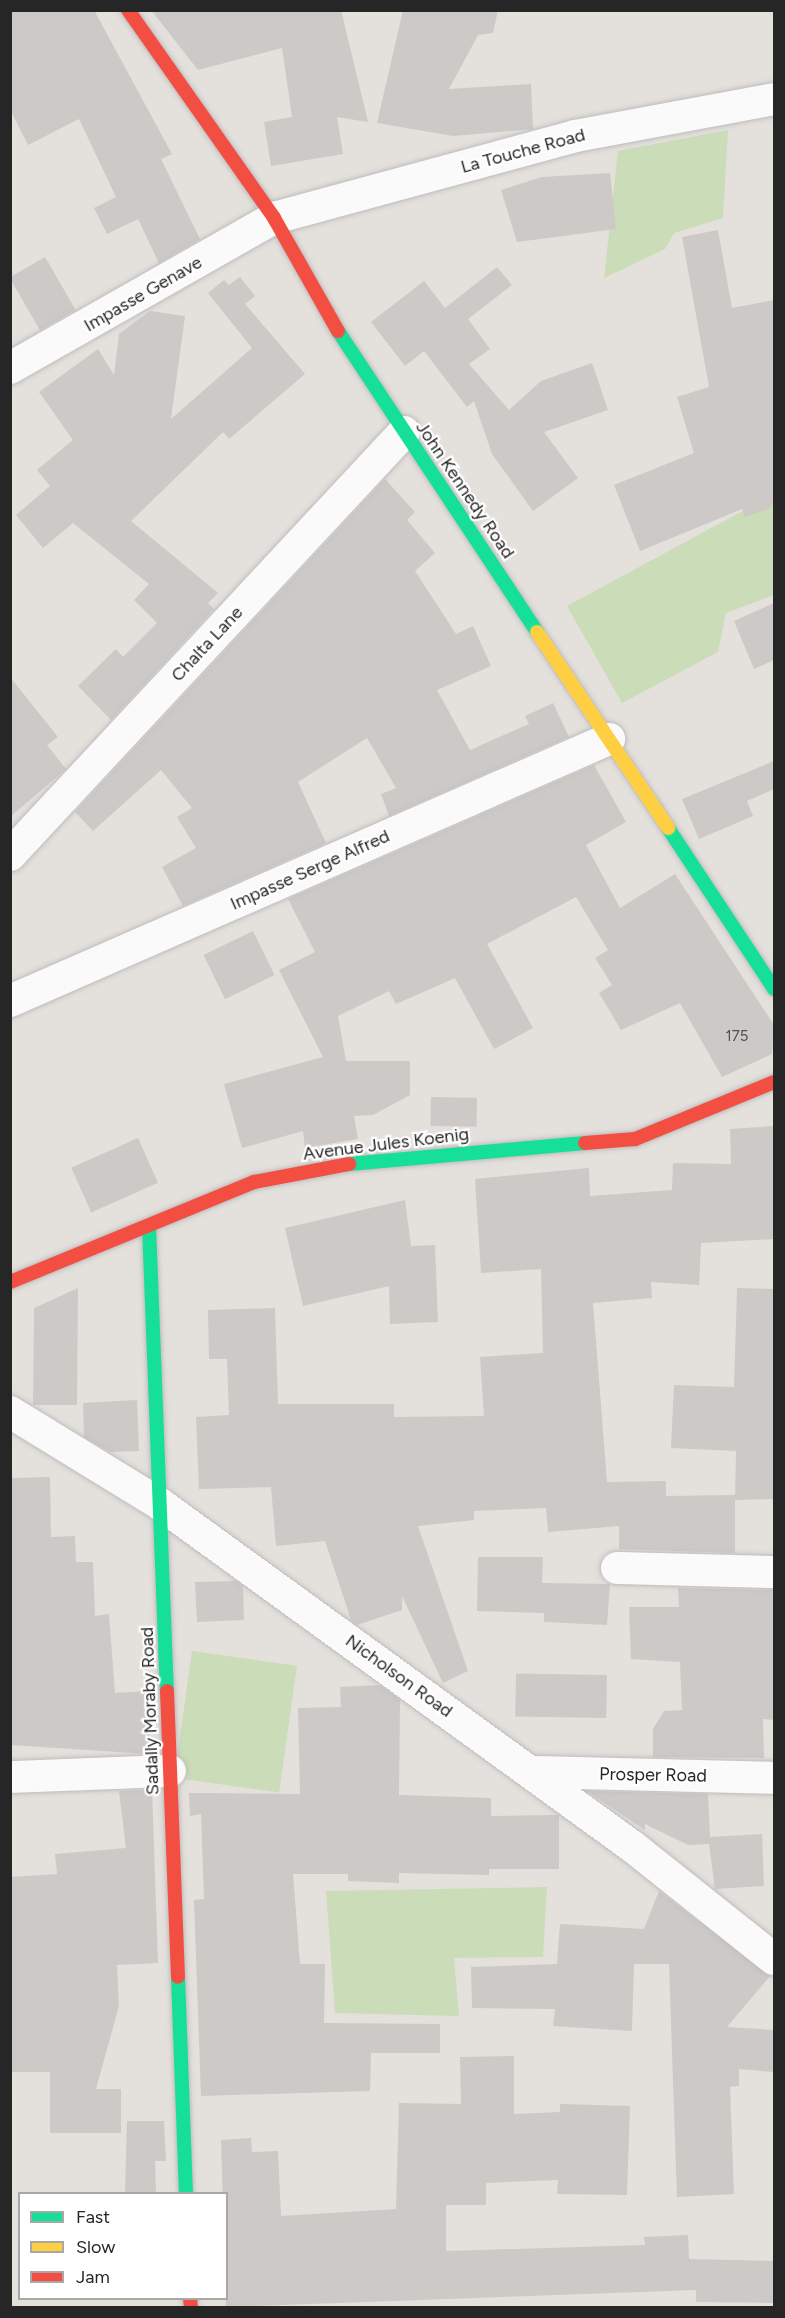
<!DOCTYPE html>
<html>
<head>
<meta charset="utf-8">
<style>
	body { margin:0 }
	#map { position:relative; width:785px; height:2318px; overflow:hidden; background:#e4e0dc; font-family:Figtree,sans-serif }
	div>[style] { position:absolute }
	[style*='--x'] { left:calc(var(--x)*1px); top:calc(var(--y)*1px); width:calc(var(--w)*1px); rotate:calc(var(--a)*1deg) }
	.green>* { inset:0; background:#cbdcb8; transform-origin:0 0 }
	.building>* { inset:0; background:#ccc9c6; transform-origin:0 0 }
	.roads { filter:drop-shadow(0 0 2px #bebdbd) drop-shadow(0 0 2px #bebdbd) }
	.street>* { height:32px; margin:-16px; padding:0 16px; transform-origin:16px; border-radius:16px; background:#fbfafa }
	.fast>* { height:14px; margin:-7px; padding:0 7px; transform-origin:7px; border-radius:7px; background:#16e098 }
	.slow>* { height:14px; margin:-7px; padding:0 7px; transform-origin:7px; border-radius:7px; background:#ffcf43 }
	.jam>* { height:14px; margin:-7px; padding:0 7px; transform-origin:7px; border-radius:7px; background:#f24e42 }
	span { translate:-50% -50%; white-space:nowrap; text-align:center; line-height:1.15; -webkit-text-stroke:4.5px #fff; paint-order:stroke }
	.number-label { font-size:15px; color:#50504f }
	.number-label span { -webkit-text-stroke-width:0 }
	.street-label { font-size:18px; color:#262626 }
	.frame { position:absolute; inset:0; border:12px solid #262626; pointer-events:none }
	.legend { position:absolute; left:18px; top:2192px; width:210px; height:108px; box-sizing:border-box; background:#fff; border:2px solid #a8a8a8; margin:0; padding:8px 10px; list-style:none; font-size:18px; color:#262626 }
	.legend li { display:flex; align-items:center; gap:12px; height:30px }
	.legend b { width:30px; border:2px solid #a8a8a8 }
</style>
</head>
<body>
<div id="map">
	<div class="green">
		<div style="clip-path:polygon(728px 130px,723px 218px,674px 233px,665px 249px,604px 278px,618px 151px)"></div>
		<div style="clip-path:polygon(774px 494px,774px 595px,726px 613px,718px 652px,622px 703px,567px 606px)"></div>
		<div style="left:192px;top:1651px;width:106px;height:128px;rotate:8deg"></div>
		<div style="clip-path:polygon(547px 1887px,543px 1957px,454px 1958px,459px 2016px,335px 2013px,326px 1891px)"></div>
	</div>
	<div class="building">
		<div style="clip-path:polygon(10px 10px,94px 10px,172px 154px,161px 159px,200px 239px,159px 263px,138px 219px,107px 234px,94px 208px,116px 197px,79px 119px,28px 145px,10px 109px)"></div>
		<div style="clip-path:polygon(151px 10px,341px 10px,368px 122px,337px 117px,343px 154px,271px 166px,264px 122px,292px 117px,282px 48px,198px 70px)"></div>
		<div style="clip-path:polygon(403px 10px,498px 10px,493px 33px,478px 35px,449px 89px,531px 84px,533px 129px,453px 136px,377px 123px)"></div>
		<div style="clip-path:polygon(610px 173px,616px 229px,517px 242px,501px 190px,542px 177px)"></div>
		<div style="clip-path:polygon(718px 230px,732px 308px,774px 300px,774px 498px,770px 508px,745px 517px,742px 509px,640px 551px,614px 485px,694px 453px,677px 397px,709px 387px,682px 237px)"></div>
		<div style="left:45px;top:257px;width:61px;height:41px;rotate:60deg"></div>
		<div style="clip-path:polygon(497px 267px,512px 285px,468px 319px,490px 349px,469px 364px,509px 410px,541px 381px,592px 363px,608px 410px,544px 432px,578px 478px,533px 511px,492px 454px,474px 401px,467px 407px,424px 351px,405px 366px,371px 322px,424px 281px,445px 308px)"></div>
		<div style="clip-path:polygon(240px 277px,255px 296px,245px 304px,305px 374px,229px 439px,223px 432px,131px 521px,218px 593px,208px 603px,214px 609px,111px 720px,78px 686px,116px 649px,123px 657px,157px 623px,134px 600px,149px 584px,73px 523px,43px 548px,16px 515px,50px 486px,37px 470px,73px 440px,39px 392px,98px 349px,114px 375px,119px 334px,150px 311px,185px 316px,171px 419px,252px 348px,208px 293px,224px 280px,229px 285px)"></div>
		<div style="clip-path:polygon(385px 479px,415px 512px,407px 520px,435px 553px,415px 571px,456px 634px,473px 626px,491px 666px,437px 690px,470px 750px,529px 724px,525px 716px,553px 703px,569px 737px,389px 816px,381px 794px,396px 788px,367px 738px,298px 782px,326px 843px,183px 906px,162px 867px,196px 848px,177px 817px,192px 808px,161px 770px,93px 831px,75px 812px)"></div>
		<div style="clip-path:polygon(774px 603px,774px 660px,754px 669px,734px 621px)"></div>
		<div style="clip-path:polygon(10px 677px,58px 737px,47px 745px,66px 769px,10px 817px)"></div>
		<div style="clip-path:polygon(774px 761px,774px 789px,747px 801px,753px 816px,699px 839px,682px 799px)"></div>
		<div style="clip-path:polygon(594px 765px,626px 822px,586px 845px,620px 908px,675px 874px,774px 1025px,772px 1054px,722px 1077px,680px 1003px,621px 1030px,599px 993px,612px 985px,595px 958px,608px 950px,576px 897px,487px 944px,533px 1028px,494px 1049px,455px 978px,396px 1004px,389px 991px,338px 1016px,346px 1061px,410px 1061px,410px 1095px,373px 1115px,354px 1116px,358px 1139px,305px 1148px,303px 1131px,242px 1148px,224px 1084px,323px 1057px,279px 970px,315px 952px,288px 899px)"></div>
		<div style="left:253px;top:931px;width:49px;height:55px;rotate:64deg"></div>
		<div style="left:431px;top:1097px;width:46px;height:29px;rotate:1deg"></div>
		<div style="clip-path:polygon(774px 1126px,774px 1239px,701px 1243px,699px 1285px,651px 1282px,652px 1298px,593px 1303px,607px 1482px,666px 1481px,666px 1496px,735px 1495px,735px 1553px,619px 1549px,619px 1526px,548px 1532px,546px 1508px,474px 1511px,474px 1520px,418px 1526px,468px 1671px,443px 1683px,402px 1596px,402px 1610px,357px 1625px,351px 1620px,325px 1541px,276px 1546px,271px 1487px,199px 1489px,196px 1417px,229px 1415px,227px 1359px,209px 1359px,208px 1310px,275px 1308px,278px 1404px,394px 1404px,394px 1417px,484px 1416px,480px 1357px,543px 1353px,541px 1269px,481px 1273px,475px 1179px,589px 1168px,590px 1196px,672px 1190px,673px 1163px,731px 1164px,730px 1129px)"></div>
		<div style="left:138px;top:1138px;width:49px;height:73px;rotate:66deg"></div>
		<div style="clip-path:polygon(405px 1200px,411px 1246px,435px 1245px,438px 1322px,390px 1324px,389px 1286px,303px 1306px,285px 1228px)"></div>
		<div style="clip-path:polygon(78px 1288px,77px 1405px,33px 1405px,34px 1308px)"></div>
		<div style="clip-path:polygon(737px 1288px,774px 1289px,774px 1499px,735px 1500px,736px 1451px,671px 1448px,674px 1385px,734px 1387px)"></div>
		<div style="clip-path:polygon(137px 1400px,139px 1451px,110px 1452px,84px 1437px,83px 1403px)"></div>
		<div style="clip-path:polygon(50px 1477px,51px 1537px,75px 1536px,76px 1562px,93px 1562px,95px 1616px,109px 1614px,115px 1693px,148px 1691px,150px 1754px,10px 1745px,10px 1478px)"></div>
		<div style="clip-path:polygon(478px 1557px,543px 1557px,542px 1583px,610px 1584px,607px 1625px,544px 1622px,544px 1613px,477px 1611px)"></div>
		<div style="clip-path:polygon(236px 1581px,243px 1586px,244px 1620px,197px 1622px,195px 1582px)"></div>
		<div style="clip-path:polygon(678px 1588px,774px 1590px,774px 1720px,763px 1719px,764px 1758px,653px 1757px,653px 1729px,664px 1711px,682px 1710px,680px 1662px,631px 1659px,629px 1607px,679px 1607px)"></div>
		<div style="left:607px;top:1675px;width:43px;height:91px;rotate:91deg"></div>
		<div style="clip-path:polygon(380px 1685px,400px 1700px,399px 1795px,491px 1798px,491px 1816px,559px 1815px,559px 1869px,489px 1869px,489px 1875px,399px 1873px,399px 1883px,348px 1881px,348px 1874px,293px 1874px,300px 1964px,325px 1964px,324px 2023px,440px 2024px,440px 2053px,371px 2053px,370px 2091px,201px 2096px,194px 1900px,204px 1899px,201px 1814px,190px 1816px,189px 1793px,300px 1794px,298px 1708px,341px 1707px,340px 1687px)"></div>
		<div style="clip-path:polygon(152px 1790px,158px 1963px,117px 1965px,119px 2006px,96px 2089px,121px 2089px,121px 2133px,50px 2133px,50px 2072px,10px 2072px,10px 1877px,57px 1874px,55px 1854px,126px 1848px,119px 1791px)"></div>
		<div style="clip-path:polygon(587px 1791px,708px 1794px,710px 1837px,762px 1834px,764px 1886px,715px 1889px,709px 1844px,688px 1845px,645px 1824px,645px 1830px)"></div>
		<div style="clip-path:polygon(659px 1891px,770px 1976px,727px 2027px,774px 2030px,774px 2072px,739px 2069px,739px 2086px,730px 2087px,734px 2194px,677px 2197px,669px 1964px,634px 1964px,632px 2031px,553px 2026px,555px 2009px,472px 2008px,471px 1967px,557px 1964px,560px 1924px,644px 1929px)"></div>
		<div style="clip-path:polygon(514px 2056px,514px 2114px,560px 2112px,560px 2104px,630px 2106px,627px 2195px,557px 2194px,558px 2180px,486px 2183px,486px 2205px,446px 2205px,446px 2251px,645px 2245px,644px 2237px,688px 2235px,689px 2259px,774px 2261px,774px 2303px,696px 2302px,696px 2290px,226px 2307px,221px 2140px,251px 2138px,252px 2152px,278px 2151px,281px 2216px,396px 2209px,399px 2103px,461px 2104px,460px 2057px)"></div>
		<div style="clip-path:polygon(127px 2121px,164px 2121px,166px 2161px,155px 2161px,156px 2193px,125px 2193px)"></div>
	</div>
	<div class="roads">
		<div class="street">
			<div style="--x:10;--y:368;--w:304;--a:-29.6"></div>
			<div style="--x:274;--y:218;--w:312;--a:-15.2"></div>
			<div style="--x:575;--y:136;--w:202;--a:-10.5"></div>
			<div style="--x:10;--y:855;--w:578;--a:-47.03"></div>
			<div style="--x:10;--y:1001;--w:654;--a:-23.62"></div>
			<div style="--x:10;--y:1412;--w:176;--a:31.5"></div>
			<div style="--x:160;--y:1504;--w:584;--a:35.95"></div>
			<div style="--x:633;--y:1847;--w:180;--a:38.5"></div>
			<div style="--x:617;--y:1568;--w:157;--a:1.5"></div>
			<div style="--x:531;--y:1772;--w:243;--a:1.4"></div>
			<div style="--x:12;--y:1777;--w:158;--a:-2.2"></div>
		</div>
		<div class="fast">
			<div style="--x:338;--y:331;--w:361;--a:56.5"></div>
			<div style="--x:668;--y:828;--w:193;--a:56.6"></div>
			<div style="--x:349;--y:1164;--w:237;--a:-5.1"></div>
			<div style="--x:149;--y:1226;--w:465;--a:87.8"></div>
			<div style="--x:178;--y:1977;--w:217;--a:87.9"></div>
		</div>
		<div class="slow">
			<div style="--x:537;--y:632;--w:236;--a:56.2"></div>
		</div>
		<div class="jam">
			<div style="--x:128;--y:10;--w:254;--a:54.9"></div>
			<div style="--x:274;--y:218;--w:130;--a:60.5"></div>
			<div style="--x:585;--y:1143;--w:50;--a:-4.6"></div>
			<div style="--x:635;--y:1139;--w:150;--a:-22.3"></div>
			<div style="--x:10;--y:1282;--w:264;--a:-22.3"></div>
			<div style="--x:254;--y:1182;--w:97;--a:-10.7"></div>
			<div style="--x:167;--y:1691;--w:286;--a:87.8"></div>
			<div style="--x:190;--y:2298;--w:10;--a:84"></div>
		</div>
	</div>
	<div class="number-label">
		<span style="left:737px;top:1037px">175</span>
	</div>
	<div class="street-label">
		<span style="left:523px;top:151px;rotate:-15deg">La Touche Road</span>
		<span style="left:143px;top:294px;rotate:-30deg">Impasse Genave</span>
		<span style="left:465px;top:490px;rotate:56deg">John Kennedy Road</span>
		<span style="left:207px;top:644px;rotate:-47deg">Chalta Lane</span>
		<span style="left:310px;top:870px;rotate:-24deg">Impasse Serge Alfred</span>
		<span style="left:386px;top:1144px;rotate:-7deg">Avenue Jules Koenig</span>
		<span style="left:399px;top:1676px;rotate:36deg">Nicholson Road</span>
		<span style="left:150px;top:1711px;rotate:-92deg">Sadally Moraby Road</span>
		<span style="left:653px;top:1775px;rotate:1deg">Prosper Road</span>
	</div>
	<div class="frame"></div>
	<ul class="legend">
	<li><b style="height:8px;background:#16e098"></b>Fast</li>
	<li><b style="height:8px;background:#ffcf43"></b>Slow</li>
	<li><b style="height:8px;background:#f24e42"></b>Jam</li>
	</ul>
</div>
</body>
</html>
